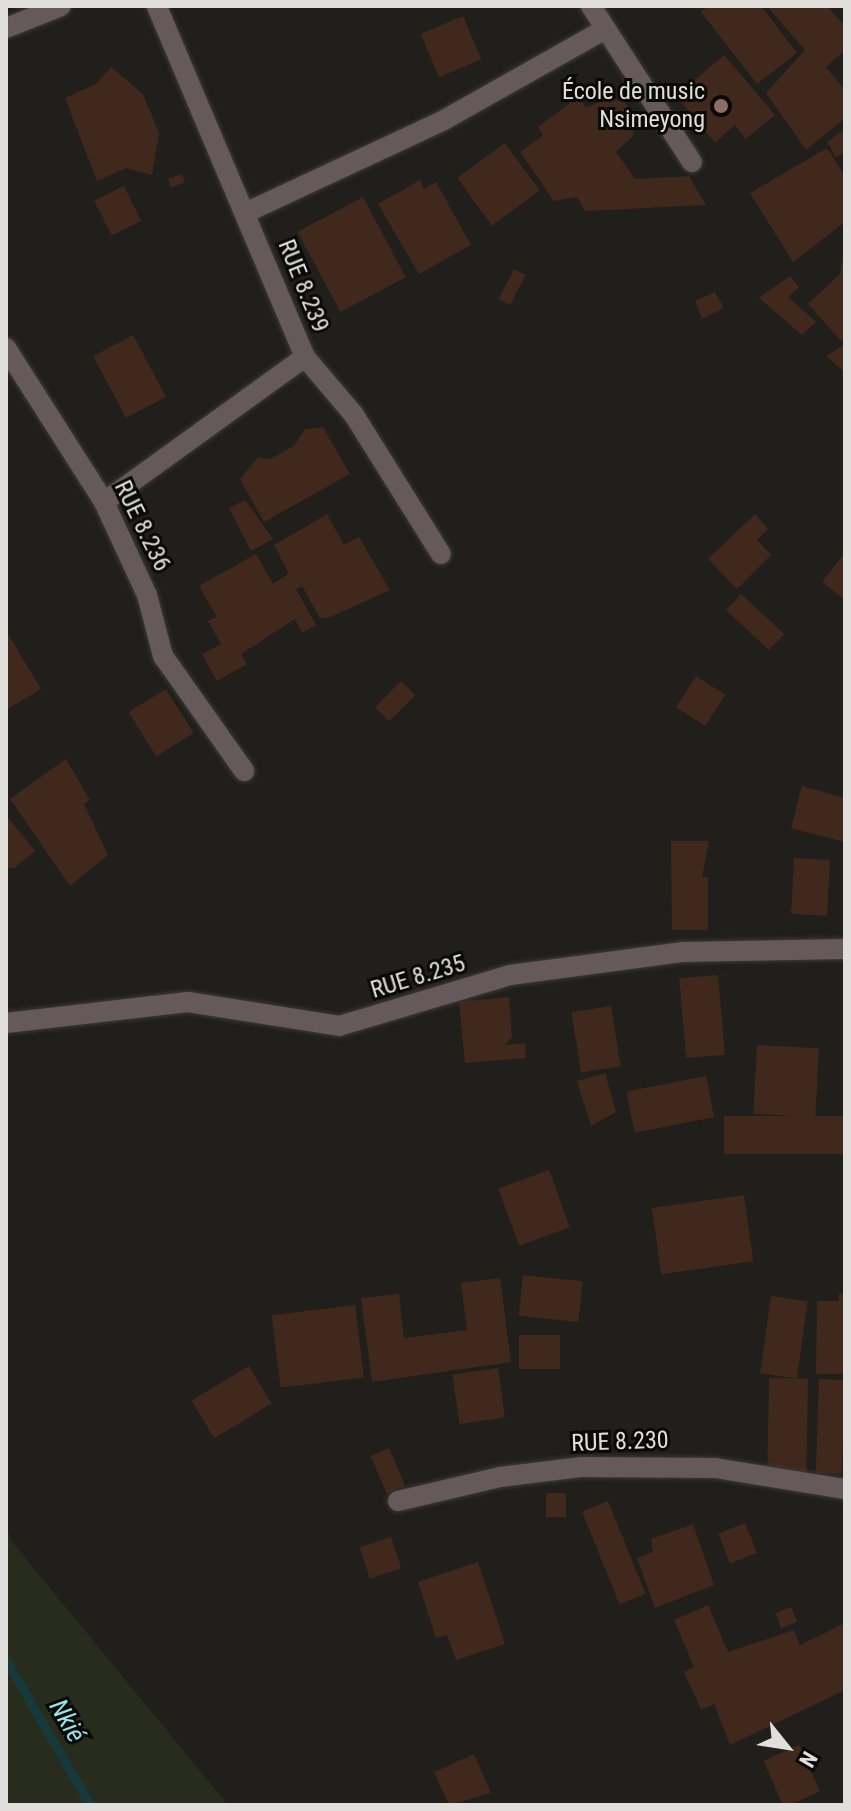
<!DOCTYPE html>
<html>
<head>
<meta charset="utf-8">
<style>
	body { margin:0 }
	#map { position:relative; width:851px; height:1811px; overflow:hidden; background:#201f1b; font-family:"Roboto Condensed",sans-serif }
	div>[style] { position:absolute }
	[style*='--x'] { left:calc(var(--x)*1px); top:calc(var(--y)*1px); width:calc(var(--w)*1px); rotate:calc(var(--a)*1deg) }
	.green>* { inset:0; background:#282c1c }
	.stream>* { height:9px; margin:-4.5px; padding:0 4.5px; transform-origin:4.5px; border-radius:4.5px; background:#163a3b }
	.building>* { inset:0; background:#40281d; transform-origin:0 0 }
	.roads { filter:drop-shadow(0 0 2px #3b3a36) drop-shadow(0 0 2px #3b3a36) }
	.minor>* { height:20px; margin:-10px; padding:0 10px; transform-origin:10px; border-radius:10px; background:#66595c }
	.dots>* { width:22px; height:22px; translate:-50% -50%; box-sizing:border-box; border:4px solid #090907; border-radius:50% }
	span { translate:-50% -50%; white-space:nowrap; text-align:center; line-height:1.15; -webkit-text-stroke:6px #090907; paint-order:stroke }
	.poi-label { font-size:24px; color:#e0dfdc }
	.right { translate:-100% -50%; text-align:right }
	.street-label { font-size:24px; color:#e0dfdc }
	.water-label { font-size:26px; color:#9ae2e4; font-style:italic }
	.frame { position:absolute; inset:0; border:8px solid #e0dfdc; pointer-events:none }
	.north { position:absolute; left:747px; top:1707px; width:80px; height:80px; -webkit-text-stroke:6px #090907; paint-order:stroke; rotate:120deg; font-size:22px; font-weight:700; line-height:32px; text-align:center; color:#e0dfdc }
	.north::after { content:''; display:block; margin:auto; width:28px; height:36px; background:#e0dfdc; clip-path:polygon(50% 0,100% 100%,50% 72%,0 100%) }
</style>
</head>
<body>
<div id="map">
	<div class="green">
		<div style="clip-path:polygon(6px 1527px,13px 1543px,228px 1805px,6px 1805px)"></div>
	</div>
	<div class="stream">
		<div style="--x:6;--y:1660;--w:168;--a:59.9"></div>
	</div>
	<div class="building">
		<div style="clip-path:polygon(709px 6px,761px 6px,797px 53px,757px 84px,701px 12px)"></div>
		<div style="clip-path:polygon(767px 6px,827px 6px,845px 26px,845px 50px,826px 67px,845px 90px,845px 118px,806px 150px,766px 93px,805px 50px)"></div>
		<div style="left:463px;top:16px;width:47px;height:46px;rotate:67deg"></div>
		<div style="clip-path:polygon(724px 55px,775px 115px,746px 139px,735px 125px,715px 143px,676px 96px)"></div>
		<div style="clip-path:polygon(111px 67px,143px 94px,159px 133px,152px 175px,126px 168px,97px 181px,65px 98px,96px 84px)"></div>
		<div style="clip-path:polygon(578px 97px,586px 108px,607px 98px,625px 102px,635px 118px,633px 136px,616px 152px,635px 179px,689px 176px,706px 205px,585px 211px,577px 197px,554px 201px,520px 152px,543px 135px,538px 127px)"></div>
		<div style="clip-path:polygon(845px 129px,845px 152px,836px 157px,827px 142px)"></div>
		<div style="left:505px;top:143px;width:59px;height:59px;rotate:54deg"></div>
		<div style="clip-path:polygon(827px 148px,845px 176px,845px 222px,793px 262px,750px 193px)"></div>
		<div style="left:182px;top:174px;width:9px;height:15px;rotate:72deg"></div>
		<div style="clip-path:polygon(420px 180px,424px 189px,436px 182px,471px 245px,419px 274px,378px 204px)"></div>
		<div style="left:124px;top:186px;width:39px;height:33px;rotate:64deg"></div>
		<div style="left:363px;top:197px;width:91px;height:74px;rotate:62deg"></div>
		<div style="clip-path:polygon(843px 254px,845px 338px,841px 341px,808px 304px,840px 274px)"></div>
		<div style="left:514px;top:269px;width:13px;height:34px;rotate:27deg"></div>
		<div style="clip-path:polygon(790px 276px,799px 287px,788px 297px,816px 322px,802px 335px,759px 298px)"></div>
		<div style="clip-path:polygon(715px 292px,724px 308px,702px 319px,695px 301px)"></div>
		<div style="left:133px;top:335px;width:70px;height:45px;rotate:62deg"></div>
		<div style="clip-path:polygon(845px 344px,845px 373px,826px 356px)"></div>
		<div style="clip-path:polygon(323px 427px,350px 474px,264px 522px,240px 479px,258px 457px,270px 459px,294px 446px,305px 429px)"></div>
		<div style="clip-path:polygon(245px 500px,273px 539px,251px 551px,229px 508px)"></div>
		<div style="clip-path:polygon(327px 514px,344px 545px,359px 537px,390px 590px,328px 618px,320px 618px,302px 586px,296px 589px,316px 625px,302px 633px,295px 619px,241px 654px,247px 664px,217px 681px,202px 654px,221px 644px,208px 621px,217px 617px,199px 586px,256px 554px,273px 584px,289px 574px,274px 545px)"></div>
		<div style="clip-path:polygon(755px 514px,768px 529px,757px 540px,771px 555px,737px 589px,708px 559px)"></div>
		<div style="clip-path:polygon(845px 553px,845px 600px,822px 582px)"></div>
		<div style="left:741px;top:594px;width:59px;height:22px;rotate:43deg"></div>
		<div style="clip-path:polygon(6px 631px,41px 689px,6px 710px)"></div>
		<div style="left:696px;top:676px;width:35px;height:37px;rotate:33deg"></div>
		<div style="left:401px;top:681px;width:20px;height:37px;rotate:45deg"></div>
		<div style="left:166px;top:689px;width:52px;height:44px;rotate:58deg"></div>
		<div style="clip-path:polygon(66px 759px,90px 800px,84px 804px,108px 855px,70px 886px,10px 799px)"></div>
		<div style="clip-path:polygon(802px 786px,845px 798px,845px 842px,791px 828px)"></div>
		<div style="clip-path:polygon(6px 815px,35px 851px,14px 868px,6px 868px)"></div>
		<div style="clip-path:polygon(671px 841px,709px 841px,702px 877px,708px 877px,708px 930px,672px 930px)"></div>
		<div style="left:794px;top:858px;width:36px;height:56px;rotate:3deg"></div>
		<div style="left:718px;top:975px;width:80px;height:39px;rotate:85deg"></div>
		<div style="clip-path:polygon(509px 997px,512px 1037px,505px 1045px,525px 1043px,526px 1058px,465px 1063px,459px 1002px)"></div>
		<div style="left:611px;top:1006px;width:61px;height:40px;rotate:81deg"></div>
		<div style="left:757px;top:1045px;width:62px;height:69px;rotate:3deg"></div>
		<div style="clip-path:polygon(605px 1073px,616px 1112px,591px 1126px,577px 1081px)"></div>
		<div style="left:706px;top:1076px;width:42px;height:81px;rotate:79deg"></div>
		<div style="left:845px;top:1116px;width:38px;height:121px;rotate:90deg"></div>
		<div style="left:549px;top:1170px;width:61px;height:54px;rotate:70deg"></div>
		<div style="left:744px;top:1195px;width:67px;height:93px;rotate:82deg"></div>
		<div style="left:523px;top:1275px;width:60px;height:41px;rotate:6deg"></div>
		<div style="clip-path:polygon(500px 1278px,511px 1362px,372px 1382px,361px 1298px,399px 1294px,404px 1338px,467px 1330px,461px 1283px)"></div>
		<div style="clip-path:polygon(839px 1294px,845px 1294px,845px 1374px,816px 1374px,817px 1301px,839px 1301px)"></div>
		<div style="left:771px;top:1296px;width:37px;height:78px;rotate:8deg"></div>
		<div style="left:355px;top:1305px;width:73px;height:84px;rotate:83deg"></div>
		<div style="left:519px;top:1335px;width:41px;height:34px"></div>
		<div style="left:249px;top:1366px;width:44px;height:67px;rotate:59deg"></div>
		<div style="left:498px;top:1368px;width:50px;height:46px;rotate:82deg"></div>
		<div style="left:769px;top:1378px;width:39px;height:93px;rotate:1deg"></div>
		<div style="left:819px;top:1379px;width:26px;height:94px;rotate:2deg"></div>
		<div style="left:389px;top:1448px;width:41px;height:20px;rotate:67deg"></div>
		<div style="left:566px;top:1493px;width:24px;height:20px;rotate:90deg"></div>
		<div style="left:608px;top:1501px;width:100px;height:28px;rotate:68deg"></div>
		<div style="left:745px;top:1523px;width:32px;height:29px;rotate:68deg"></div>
		<div style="clip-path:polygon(693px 1524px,714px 1585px,655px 1608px,637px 1558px,653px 1552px,651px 1539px)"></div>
		<div style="left:391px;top:1537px;width:33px;height:33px;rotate:72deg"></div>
		<div style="clip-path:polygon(478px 1562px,505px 1644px,456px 1660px,447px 1635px,436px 1638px,418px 1582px)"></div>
		<div style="clip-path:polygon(708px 1605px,728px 1652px,794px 1630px,800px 1645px,845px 1623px,845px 1690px,730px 1745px,714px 1704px,701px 1710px,684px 1672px,694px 1667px,674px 1620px)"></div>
		<div style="left:791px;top:1607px;width:16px;height:17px;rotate:68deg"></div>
		<div style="left:799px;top:1745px;width:51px;height:39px;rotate:66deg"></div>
		<div style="clip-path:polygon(474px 1754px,491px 1793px,449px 1805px,434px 1772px)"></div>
	</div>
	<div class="roads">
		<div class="minor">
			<div style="--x:591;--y:6;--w:186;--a:57.1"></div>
			<div style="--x:6;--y:28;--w:59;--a:-21.8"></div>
			<div style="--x:245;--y:213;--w:220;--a:-25"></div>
			<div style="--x:444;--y:120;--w:184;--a:-29.4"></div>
			<div style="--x:6;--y:348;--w:183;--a:57.5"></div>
			<div style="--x:104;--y:502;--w:102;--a:65.2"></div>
			<div style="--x:147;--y:595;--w:63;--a:75.3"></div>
			<div style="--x:163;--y:656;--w:141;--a:54.8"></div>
			<div style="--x:305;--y:357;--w:76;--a:49.8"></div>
			<div style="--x:354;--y:415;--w:164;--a:58"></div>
			<div style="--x:104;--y:502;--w:248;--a:-35.8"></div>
			<div style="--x:305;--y:357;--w:381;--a:-112.9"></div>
			<div style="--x:6;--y:1023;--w:183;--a:-6.6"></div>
			<div style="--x:188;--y:1002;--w:153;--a:9"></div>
			<div style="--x:339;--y:1026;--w:178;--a:-16.6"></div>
			<div style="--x:510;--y:975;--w:175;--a:-7.6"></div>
			<div style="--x:683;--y:952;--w:162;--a:-1.1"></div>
			<div style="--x:398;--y:1501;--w:105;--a:-13.2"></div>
			<div style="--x:500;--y:1477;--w:83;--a:-7"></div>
			<div style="--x:582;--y:1467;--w:133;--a:0.4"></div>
			<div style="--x:715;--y:1468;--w:132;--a:9.2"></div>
		</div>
	</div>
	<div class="dots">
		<div style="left:721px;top:106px;background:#8d6e63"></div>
	</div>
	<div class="poi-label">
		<span class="right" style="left:705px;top:106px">École de music<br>Nsimeyong</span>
	</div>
	<div class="street-label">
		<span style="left:303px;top:286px;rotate:68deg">RUE 8.239</span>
		<span style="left:142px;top:526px;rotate:64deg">RUE 8.236</span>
		<span style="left:418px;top:977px;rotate:-17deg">RUE 8.235</span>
		<span style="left:620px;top:1442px;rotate:-2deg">RUE 8.230</span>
	</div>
	<div class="water-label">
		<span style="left:67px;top:1721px;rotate:60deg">Nkié</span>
	</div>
	<div class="frame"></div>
	<div class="north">N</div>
</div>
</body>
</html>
